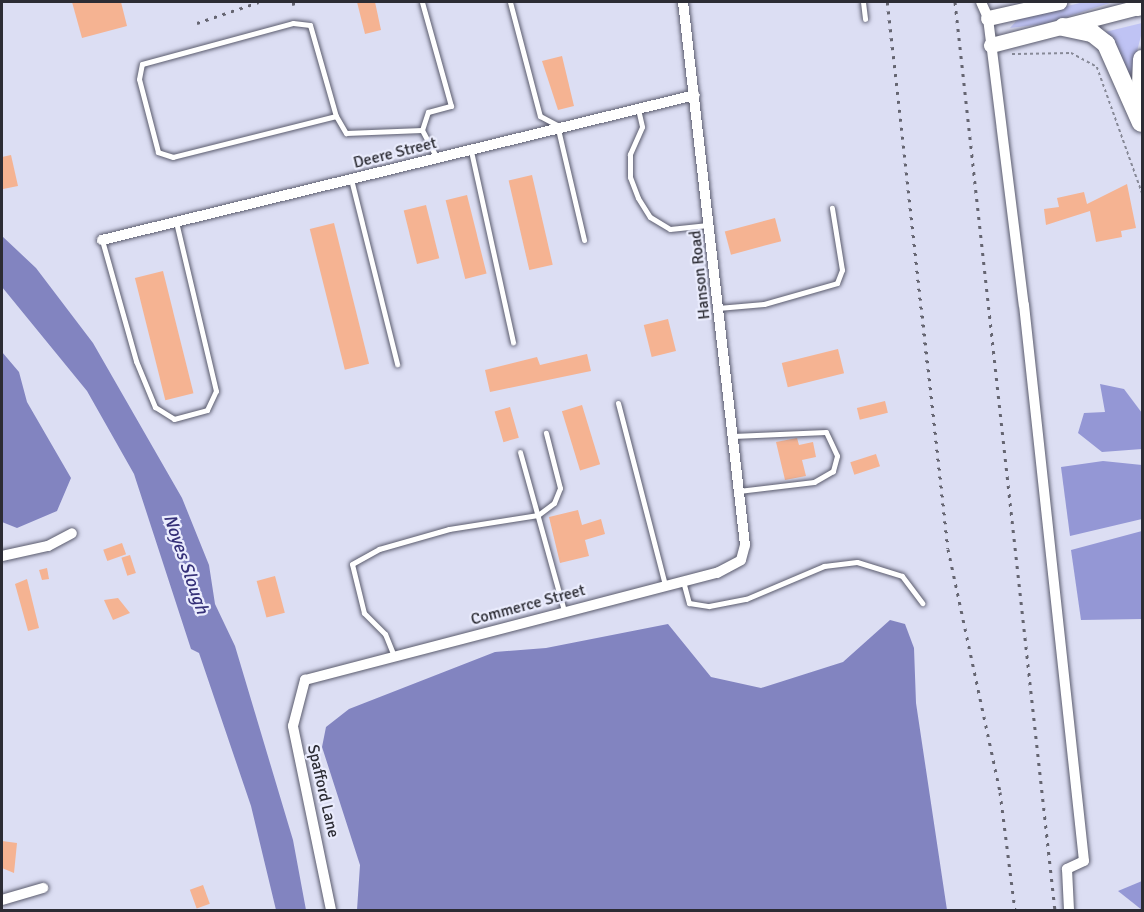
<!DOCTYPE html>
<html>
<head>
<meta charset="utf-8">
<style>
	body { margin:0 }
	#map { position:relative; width:1144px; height:912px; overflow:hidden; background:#dcdef3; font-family:Signika,sans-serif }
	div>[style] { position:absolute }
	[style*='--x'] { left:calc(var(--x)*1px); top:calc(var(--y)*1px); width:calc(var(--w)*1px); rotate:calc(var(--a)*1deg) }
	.green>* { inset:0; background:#bfc3f4 }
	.forest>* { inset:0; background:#9497d5 }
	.water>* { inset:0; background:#8284c0 }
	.building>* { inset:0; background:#f5b392; transform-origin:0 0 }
	.path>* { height:1.5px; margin-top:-0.75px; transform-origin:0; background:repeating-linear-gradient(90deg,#878997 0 3px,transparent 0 6px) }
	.roads { filter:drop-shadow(0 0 2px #5a5b6d) drop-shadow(0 0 2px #5a5b6d) }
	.service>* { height:5px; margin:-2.5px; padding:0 2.5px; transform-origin:2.5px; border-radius:2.5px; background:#fff }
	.minor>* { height:10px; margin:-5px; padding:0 5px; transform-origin:5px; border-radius:5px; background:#fff }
	.secondary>* { height:15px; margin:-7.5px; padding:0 7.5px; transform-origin:7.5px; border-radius:7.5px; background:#fff }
	.trunk>* { height:18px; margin:-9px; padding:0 9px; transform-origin:9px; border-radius:9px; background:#fff }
	.rail>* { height:3px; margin-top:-1.5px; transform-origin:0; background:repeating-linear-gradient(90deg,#656571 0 3px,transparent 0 9px) }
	span { translate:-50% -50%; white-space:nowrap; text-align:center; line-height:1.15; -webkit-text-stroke:4.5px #eaecfd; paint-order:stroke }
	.street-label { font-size:16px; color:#2c2c34 }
	.water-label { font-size:18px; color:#353078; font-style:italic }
	.frame { position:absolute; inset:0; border:3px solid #2c2c34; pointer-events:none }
</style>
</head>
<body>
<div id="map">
	<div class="green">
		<div style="clip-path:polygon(1084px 2px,1113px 2px,1045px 24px,1010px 28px,1019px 18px)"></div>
		<div style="clip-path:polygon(1142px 23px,1142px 32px,1129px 82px,1105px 32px)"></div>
	</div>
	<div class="forest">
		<div style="clip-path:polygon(1100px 384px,1124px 389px,1142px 413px,1142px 449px,1102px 452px,1078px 433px,1084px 413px,1105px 412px)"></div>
		<div style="clip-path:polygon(1103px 461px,1142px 465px,1142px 519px,1070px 536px,1061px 467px)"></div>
		<div style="clip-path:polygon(1142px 531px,1142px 619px,1081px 620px,1071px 550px)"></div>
		<div style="clip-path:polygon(1142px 881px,1142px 910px,1118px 891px)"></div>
	</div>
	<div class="water">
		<div style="clip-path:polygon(2px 236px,36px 268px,93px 343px,182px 498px,209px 565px,215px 604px,235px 646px,293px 840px,306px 910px,276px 910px,251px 806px,199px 653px,191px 649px,134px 474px,87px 391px,2px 287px)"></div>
		<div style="clip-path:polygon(2px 352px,19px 372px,27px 402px,71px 478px,57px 511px,17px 528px,2px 522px)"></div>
		<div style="clip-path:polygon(890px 620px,905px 624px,914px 648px,916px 703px,947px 910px,357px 910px,360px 865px,322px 747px,326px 727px,349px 709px,495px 652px,546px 648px,668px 624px,711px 677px,761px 688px,843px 662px)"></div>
	</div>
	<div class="building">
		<div style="clip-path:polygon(72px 2px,121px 2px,127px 26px,82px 38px)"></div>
		<div style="clip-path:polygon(357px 2px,375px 2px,381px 30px,365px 34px)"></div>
		<div style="clip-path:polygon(562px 56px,574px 106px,558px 110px,542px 61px)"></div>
		<div style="clip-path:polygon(11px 155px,18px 186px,3px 189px,2px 157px)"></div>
		<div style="left:532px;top:175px;width:92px;height:24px;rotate:77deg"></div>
		<div style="clip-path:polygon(1127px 184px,1136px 228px,1121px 231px,1122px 237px,1096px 242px,1090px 211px,1046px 225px,1044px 209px,1059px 207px,1057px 198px,1084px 192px,1087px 204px)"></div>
		<div style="left:467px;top:195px;width:81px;height:22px;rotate:76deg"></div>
		<div style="left:426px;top:205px;width:55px;height:23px;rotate:76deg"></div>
		<div style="left:775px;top:218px;width:24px;height:52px;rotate:75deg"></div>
		<div style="left:334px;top:223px;width:145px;height:25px;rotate:76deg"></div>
		<div style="left:163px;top:271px;width:126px;height:29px;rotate:76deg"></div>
		<div style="left:668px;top:319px;width:33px;height:25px;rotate:76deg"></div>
		<div style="left:838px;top:349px;width:25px;height:58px;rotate:76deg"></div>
		<div style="clip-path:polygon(587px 354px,591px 371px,490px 392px,485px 370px,537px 357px,540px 365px)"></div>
		<div style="left:885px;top:401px;width:12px;height:29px;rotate:76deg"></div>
		<div style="left:582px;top:405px;width:62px;height:21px;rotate:73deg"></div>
		<div style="left:510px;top:407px;width:32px;height:16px;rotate:74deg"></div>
		<div style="clip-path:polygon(797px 438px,799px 445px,813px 442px,816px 457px,802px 460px,806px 476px,785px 480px,776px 442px)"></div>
		<div style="left:876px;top:454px;width:13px;height:27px;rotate:72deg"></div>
		<div style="clip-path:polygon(578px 510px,582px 525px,601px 519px,605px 534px,585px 540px,589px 556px,560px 563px,549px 517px)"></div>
		<div style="left:122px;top:543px;width:12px;height:20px;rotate:70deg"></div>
		<div style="left:130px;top:555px;width:19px;height:9px;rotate:72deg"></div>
		<div style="clip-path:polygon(47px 568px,49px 579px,42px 580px,39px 570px)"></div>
		<div style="left:275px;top:576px;width:38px;height:19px;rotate:75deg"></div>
		<div style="clip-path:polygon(27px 579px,39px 628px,28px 631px,15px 584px)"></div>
		<div style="clip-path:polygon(118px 598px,130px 613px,113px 620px,104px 600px)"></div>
		<div style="clip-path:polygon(2px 841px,17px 843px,14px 873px,2px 868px)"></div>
		<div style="left:203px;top:885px;width:20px;height:14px;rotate:70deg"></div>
	</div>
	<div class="path">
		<div style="--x:1012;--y:54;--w:59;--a:-1"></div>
		<div style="--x:1071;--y:53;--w:30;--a:28"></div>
		<div style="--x:1097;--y:67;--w:134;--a:70.3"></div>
	</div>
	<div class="roads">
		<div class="service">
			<div style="--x:510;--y:2;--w:118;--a:75.3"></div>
			<div style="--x:540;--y:116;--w:24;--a:28"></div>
			<div style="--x:863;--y:2;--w:17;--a:83"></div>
			<div style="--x:638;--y:109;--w:18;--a:77"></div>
			<div style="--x:642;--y:127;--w:30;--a:114"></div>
			<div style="--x:630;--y:154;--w:23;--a:90"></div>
			<div style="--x:630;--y:177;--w:22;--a:69"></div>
			<div style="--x:638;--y:198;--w:22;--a:58"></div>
			<div style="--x:650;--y:217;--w:23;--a:31"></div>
			<div style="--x:670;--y:229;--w:38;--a:-6"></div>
			<div style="--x:336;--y:116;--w:168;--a:165.9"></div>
			<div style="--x:173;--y:157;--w:16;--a:-162"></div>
			<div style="--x:158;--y:152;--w:75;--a:-104.6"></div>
			<div style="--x:139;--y:79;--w:15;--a:-79"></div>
			<div style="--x:142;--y:64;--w:156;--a:-15.2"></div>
			<div style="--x:293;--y:23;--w:17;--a:7"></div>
			<div style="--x:310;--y:25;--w:95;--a:74.1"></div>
			<div style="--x:336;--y:116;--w:20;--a:60"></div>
			<div style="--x:346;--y:133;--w:76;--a:-2.3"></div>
			<div style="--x:422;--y:130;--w:32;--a:62"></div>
			<div style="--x:558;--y:129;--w:114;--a:76.8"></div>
			<div style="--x:422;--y:130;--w:19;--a:-72"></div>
			<div style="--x:428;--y:112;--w:24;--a:-15"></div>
			<div style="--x:451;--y:106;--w:108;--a:-105.6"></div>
			<div style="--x:471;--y:151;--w:196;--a:77.6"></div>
			<div style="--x:351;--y:179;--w:191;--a:76"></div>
			<div style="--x:102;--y:240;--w:126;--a:74.3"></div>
			<div style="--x:136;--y:361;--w:50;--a:67.6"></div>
			<div style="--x:155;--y:407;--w:22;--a:32"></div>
			<div style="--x:174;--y:419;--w:34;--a:-15"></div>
			<div style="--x:207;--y:410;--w:21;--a:-65"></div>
			<div style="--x:216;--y:391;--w:174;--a:-103.3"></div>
			<div style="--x:718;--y:308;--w:46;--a:-5"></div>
			<div style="--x:764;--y:304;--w:76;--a:-16"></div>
			<div style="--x:837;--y:283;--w:14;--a:-69"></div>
			<div style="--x:842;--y:270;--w:63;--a:-99.2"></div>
			<div style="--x:618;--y:403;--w:188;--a:75.5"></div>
			<div style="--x:733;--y:436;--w:93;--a:-2.5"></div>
			<div style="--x:826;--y:432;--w:26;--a:65"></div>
			<div style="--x:837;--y:456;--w:16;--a:105"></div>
			<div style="--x:833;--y:471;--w:22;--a:150"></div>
			<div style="--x:814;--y:482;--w:76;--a:173.2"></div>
			<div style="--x:520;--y:452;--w:165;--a:74.5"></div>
			<div style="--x:683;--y:581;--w:23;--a:75"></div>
			<div style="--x:689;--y:603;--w:20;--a:9"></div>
			<div style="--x:709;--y:606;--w:38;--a:-11"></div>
			<div style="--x:746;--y:599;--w:85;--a:-22.9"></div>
			<div style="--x:824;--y:566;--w:33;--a:-7"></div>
			<div style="--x:857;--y:562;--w:47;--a:17.3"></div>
			<div style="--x:902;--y:576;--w:34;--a:53"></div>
			<div style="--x:394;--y:656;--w:24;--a:-112"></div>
			<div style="--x:385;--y:634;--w:30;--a:-135"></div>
			<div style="--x:364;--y:613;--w:50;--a:-103.8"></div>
			<div style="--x:352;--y:564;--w:31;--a:-29"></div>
			<div style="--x:379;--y:549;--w:73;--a:-15.9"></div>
			<div style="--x:449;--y:529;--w:90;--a:-8.9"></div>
			<div style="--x:538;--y:515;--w:20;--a:-37"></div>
			<div style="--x:554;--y:503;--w:16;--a:-68"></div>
			<div style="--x:560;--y:488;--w:57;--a:-104.3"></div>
		</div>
		<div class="minor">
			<div style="--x:981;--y:2;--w:17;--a:66"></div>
			<div style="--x:988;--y:18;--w:289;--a:82.9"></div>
			<div style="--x:1024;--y:305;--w:559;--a:83.84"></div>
			<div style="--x:1084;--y:861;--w:19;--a:155"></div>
			<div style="--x:1067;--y:869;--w:41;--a:87.2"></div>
			<div style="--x:102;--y:240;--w:610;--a:-13.74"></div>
			<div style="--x:2;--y:556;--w:47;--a:-12.3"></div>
			<div style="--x:48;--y:546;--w:27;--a:-28"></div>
			<div style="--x:2;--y:900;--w:43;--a:-16.3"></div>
			<div style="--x:331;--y:910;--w:188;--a:-101.7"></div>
			<div style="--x:293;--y:726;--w:48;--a:-75.4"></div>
			<div style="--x:305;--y:680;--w:426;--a:-14.6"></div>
			<div style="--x:717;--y:573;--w:27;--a:-28"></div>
			<div style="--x:741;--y:560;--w:16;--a:-75"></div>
			<div style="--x:745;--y:545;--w:547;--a:-96.51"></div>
		</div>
		<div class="secondary">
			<div style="--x:988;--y:18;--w:73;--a:-12.7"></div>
			<div style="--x:991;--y:45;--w:156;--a:-14.5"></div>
		</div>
		<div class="trunk">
			<div style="--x:1138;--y:7;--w:5;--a:-37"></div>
			<div style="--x:1063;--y:27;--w:30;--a:12"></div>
			<div style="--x:1092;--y:33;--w:18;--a:38"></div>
			<div style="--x:1106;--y:44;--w:86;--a:66.1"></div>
			<div style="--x:1140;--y:111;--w:52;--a:-87.8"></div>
		</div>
	</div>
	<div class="rail">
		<div style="--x:887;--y:2;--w:550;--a:83.64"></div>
		<div style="--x:948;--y:549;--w:249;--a:77.9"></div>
		<div style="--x:1000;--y:792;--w:119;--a:82.8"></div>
		<div style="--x:955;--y:2;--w:913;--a:83.72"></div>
		<div style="--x:292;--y:4;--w:7;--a:-16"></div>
		<div style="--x:197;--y:23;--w:65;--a:-18.7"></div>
	</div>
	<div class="street-label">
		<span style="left:395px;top:153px;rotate:-14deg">Deere Street</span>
		<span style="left:700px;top:275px;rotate:-96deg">Hanson Road</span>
		<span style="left:528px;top:605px;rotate:-15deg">Commerce Street</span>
		<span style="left:323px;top:791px;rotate:77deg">Spafford Lane</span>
	</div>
	<div class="water-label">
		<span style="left:186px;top:564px;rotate:71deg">Noyes Slough</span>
	</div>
	<div class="frame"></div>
</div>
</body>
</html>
